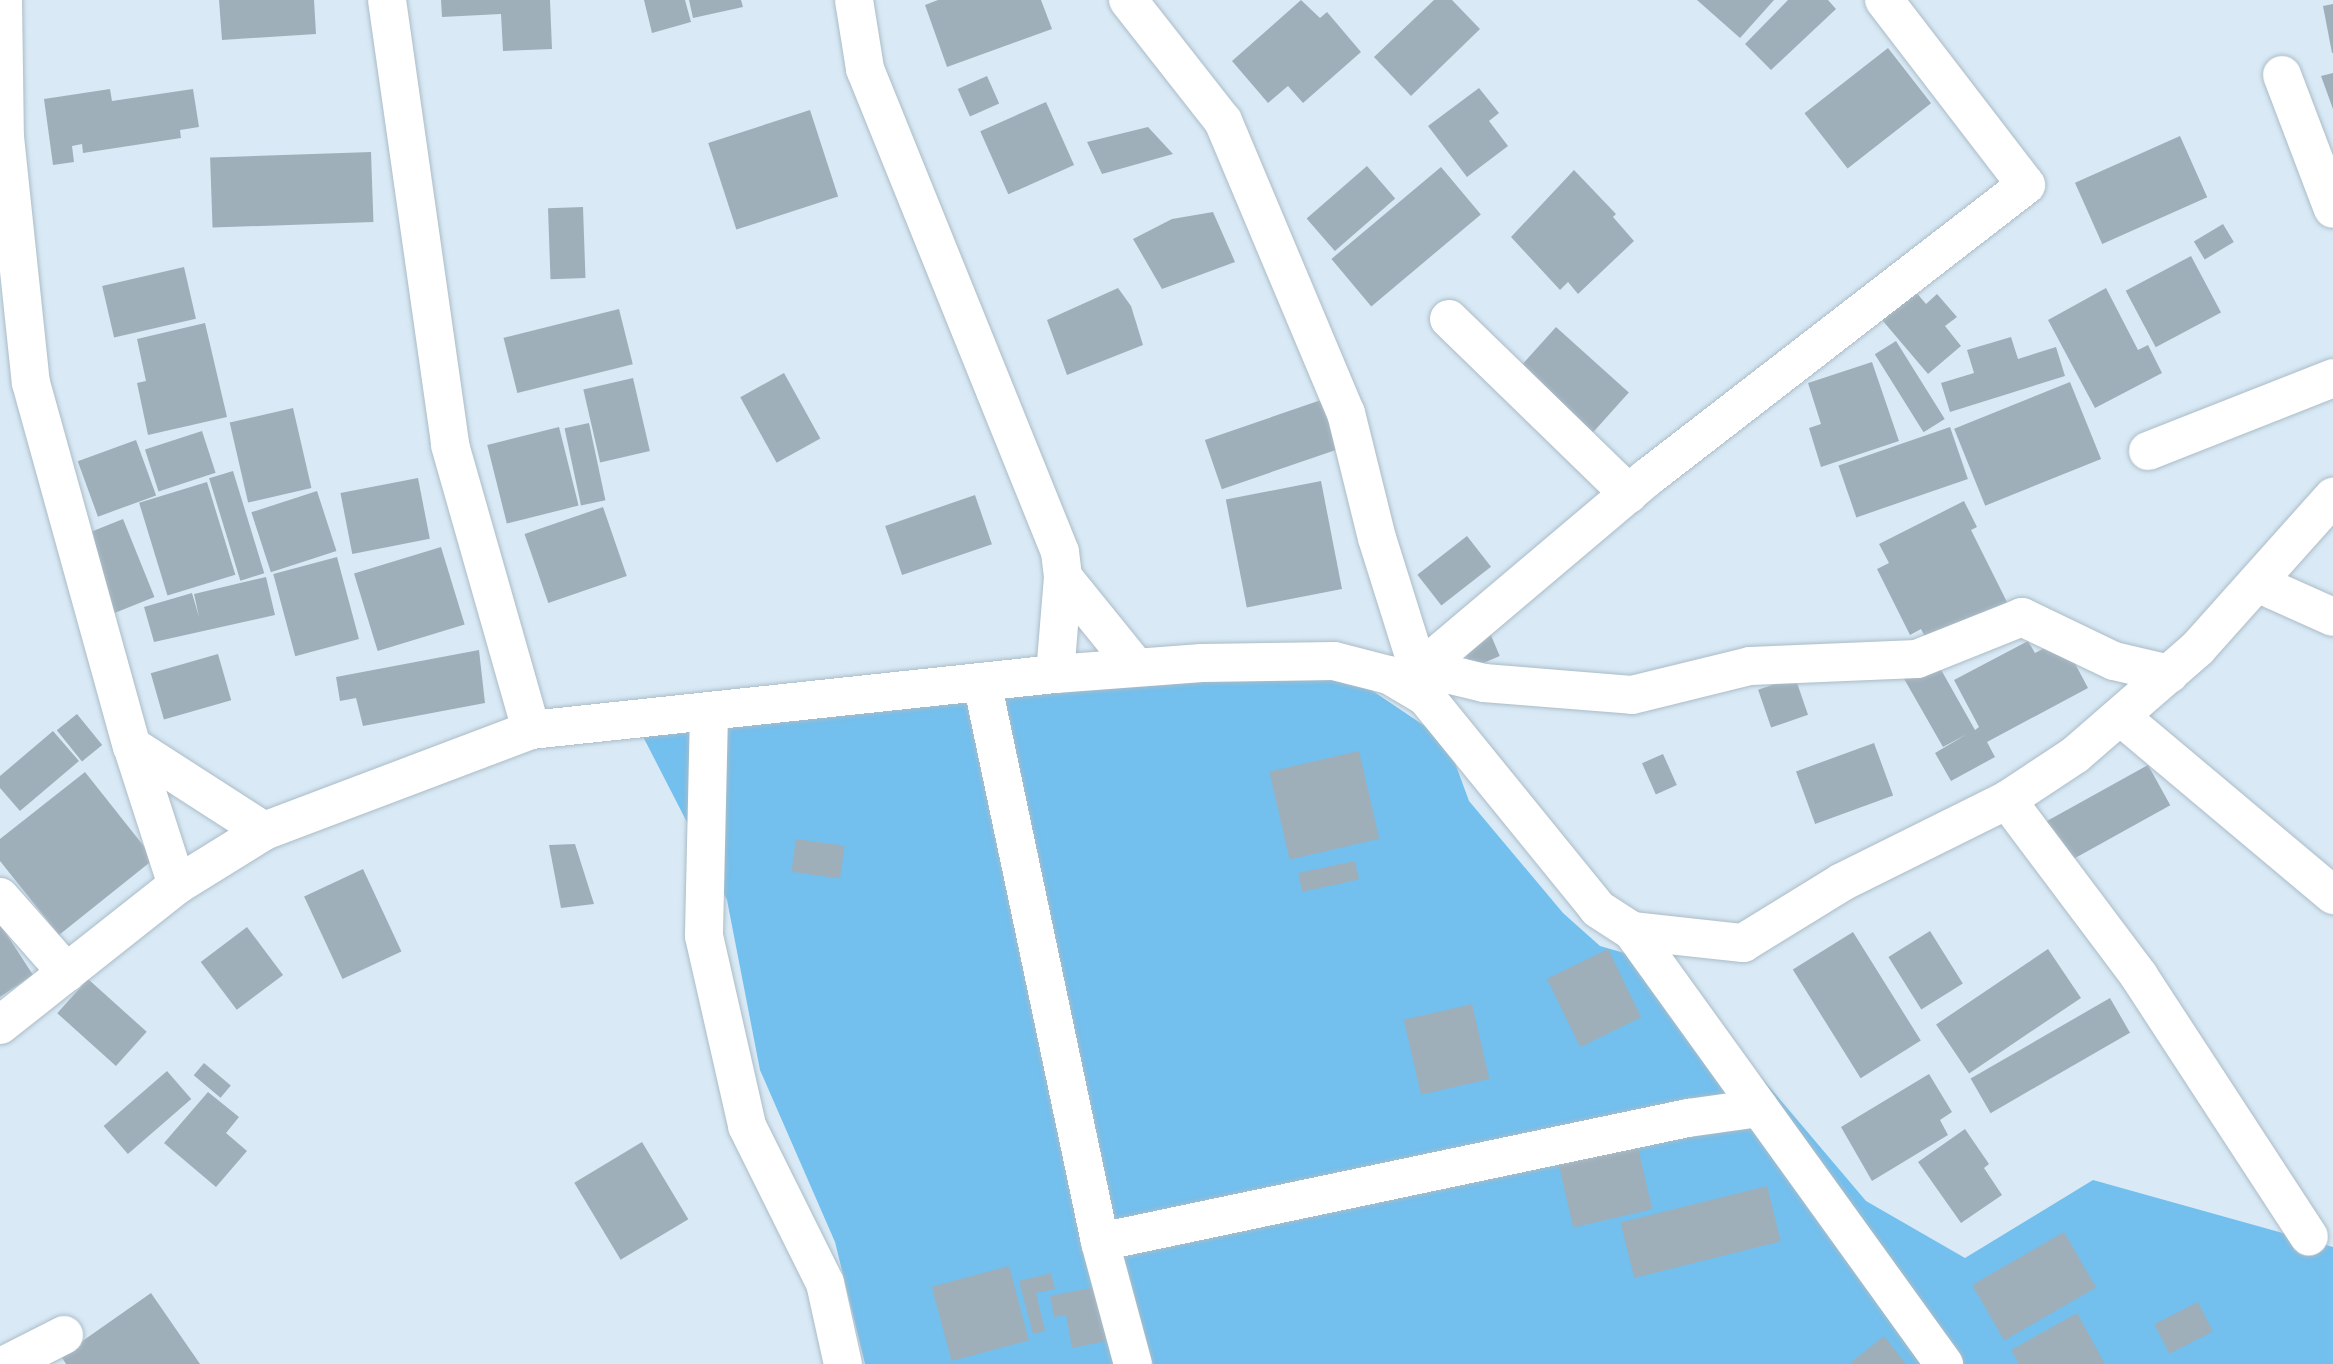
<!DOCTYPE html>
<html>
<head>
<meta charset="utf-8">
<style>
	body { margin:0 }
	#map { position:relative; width:2333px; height:1364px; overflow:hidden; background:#d9eaf6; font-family:"Titillium Web",sans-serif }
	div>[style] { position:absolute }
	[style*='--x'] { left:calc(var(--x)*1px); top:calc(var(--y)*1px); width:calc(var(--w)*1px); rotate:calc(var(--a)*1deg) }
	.green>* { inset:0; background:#73bfed }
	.building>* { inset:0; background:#9fafba; transform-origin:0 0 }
	.roads { filter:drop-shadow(0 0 2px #abbcc7) drop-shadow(0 0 2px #abbcc7) }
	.street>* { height:38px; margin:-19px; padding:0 19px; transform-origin:19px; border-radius:19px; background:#fff }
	span { translate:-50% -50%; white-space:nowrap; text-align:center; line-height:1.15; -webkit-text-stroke:5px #fff; paint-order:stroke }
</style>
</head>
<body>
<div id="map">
	<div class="green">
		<div style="clip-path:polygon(1355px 679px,1447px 741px,1469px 801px,1563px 913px,1600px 946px,1666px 965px,1866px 1201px,1965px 1258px,2093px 1180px,2333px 1247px,2333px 1364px,865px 1364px,835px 1242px,760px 1070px,727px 900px,635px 721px,982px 682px)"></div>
	</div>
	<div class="building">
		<div style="clip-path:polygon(219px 0,314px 0,316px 34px,222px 40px)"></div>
		<div style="clip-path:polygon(441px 0,550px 0,552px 49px,503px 51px,501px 14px,442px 17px)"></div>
		<div style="clip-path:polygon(644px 0,685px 0,691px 22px,652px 33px)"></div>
		<div style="clip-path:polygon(689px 0,741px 0,743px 7px,693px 18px)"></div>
		<div style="clip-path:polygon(938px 0,1041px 0,1052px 29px,947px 67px,925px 5px)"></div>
		<div style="clip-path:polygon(1301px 0,1320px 18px,1327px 12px,1361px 52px,1303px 103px,1288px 86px,1268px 103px,1232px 61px)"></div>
		<div style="clip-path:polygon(1434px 0,1452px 0,1480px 29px,1411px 96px,1374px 57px)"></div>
		<div style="clip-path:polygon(1697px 0,1774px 0,1740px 38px)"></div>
		<div style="clip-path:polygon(1788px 0,1828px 0,1836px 9px,1771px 70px,1745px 44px)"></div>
		<div style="clip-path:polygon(2333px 4px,2333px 53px,2332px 53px,2323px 6px)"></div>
		<div style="left:1888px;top:48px;width:70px;height:106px;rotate:52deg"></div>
		<div style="clip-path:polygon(2333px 73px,2333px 109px,2321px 76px)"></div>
		<div style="left:987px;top:76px;width:30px;height:32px;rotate:66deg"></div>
		<div style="clip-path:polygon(1479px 88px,1499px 113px,1489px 121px,1508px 146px,1467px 177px,1428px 126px)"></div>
		<div style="clip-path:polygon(110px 89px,112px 101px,193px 89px,199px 127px,180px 130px,181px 138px,83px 153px,82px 144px,72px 146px,74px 162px,53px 165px,44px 99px)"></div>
		<div style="left:1046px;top:102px;width:69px;height:72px;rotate:66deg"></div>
		<div style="left:810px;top:110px;width:91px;height:107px;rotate:72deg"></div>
		<div style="clip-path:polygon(1148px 127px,1173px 154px,1102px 174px,1087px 142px)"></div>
		<div style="left:2180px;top:136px;width:67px;height:115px;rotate:66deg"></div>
		<div style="left:371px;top:152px;width:70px;height:161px;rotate:88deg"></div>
		<div style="left:1367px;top:166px;width:43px;height:80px;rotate:49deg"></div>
		<div style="left:1441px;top:167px;width:62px;height:143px;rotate:50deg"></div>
		<div style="clip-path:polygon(1574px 170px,1616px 214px,1613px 217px,1634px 241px,1578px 294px,1568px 282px,1560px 290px,1511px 237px)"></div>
		<div style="left:583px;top:207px;width:71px;height:35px;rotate:88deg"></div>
		<div style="clip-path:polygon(1213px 212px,1235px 262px,1162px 289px,1133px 239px,1172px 219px)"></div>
		<div style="left:2223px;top:224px;width:21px;height:34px;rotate:59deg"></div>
		<div style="left:2191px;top:256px;width:64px;height:74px;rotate:62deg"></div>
		<div style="left:184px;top:267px;width:53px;height:84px;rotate:77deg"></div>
		<div style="clip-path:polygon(1910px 285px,1926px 304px,1937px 294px,1957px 317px,1945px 326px,1961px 346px,1928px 374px,1877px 314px)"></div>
		<div style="clip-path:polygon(1118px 288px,1131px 306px,1143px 345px,1067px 375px,1047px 320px)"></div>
		<div style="clip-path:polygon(2106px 288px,2138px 350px,2148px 345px,2162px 373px,2095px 408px,2048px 320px)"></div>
		<div style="left:619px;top:309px;width:57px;height:119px;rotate:76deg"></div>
		<div style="clip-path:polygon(205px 323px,227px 417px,148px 435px,137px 383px,146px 381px,137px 339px)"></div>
		<div style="left:1556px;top:327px;width:98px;height:57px;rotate:42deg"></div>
		<div style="clip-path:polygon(2011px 337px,2018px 359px,2056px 347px,2065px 376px,1950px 412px,1941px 383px,1974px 373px,1967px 350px)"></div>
		<div style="left:1896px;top:341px;width:92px;height:25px;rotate:58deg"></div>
		<div style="clip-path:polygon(1872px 362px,1899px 441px,1821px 467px,1809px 428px,1821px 424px,1808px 383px)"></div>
		<div style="left:784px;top:373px;width:75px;height:50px;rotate:61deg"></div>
		<div style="left:633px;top:378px;width:75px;height:51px;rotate:77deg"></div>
		<div style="left:2070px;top:382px;width:83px;height:125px;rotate:68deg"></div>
		<div style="left:1324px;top:399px;width:52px;height:126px;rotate:71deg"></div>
		<div style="left:293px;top:408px;width:82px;height:65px;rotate:77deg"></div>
		<div style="left:589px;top:423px;width:79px;height:25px;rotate:78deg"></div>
		<div style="left:559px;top:427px;width:81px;height:74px;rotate:76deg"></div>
		<div style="left:1950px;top:427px;width:55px;height:118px;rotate:71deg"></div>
		<div style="left:202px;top:431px;width:44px;height:60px;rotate:72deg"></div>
		<div style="left:136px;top:440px;width:59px;height:62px;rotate:70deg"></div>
		<div style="left:233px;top:471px;width:107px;height:25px;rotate:73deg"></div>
		<div style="left:418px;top:478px;width:62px;height:79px;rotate:79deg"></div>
		<div style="left:1321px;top:481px;width:110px;height:97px;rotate:79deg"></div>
		<div style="left:207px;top:482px;width:97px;height:71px;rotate:73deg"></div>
		<div style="left:317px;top:491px;width:63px;height:69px;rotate:72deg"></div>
		<div style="left:975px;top:495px;width:52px;height:95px;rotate:71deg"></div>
		<div style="clip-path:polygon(1964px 501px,1977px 527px,1971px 530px,2012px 612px,1933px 652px,1921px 629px,1910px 635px,1877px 569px,1889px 563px,1879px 544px)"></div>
		<div style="left:603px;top:507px;width:73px;height:83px;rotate:71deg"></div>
		<div style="left:123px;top:519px;width:84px;height:47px;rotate:68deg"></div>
		<div style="left:1467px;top:536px;width:39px;height:63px;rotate:52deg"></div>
		<div style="left:441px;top:547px;width:81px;height:91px;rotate:73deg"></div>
		<div style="left:337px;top:557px;width:85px;height:66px;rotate:75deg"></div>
		<div style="clip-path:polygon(266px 577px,275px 615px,154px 642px,144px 607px,192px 593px,199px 617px,194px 594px)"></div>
		<div style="left:1490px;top:633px;width:25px;height:31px;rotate:67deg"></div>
		<div style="clip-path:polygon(2062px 639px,2088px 688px,1987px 742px,1995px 757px,1951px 781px,1935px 753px,1967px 734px,1943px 747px,1903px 677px,1935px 659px,1975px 730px,1979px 727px,1954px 680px,2028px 641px,2035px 653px)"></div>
		<div style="clip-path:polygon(479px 650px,485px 703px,363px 726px,356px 698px,340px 701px,336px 677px)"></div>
		<div style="left:218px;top:654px;width:48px;height:70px;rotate:74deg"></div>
		<div style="left:1795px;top:677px;width:40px;height:39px;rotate:71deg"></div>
		<div style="left:77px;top:714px;width:40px;height:26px;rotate:51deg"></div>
		<div style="clip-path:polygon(53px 731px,79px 761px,20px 811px,0 788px,0 776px)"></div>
		<div style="left:1874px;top:743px;width:56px;height:83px;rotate:70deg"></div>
		<div style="left:1359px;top:751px;width:90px;height:92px;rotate:77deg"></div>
		<div style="left:1663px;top:754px;width:34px;height:23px;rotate:66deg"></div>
		<div style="left:2148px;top:765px;width:46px;height:116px;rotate:61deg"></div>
		<div style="clip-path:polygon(85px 772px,154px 859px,59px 935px,0 861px,0 839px)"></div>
		<div style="left:796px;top:839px;width:49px;height:33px;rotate:8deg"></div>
		<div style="clip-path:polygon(575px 844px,594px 904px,561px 908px,549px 845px)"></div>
		<div style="left:1355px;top:861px;width:19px;height:58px;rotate:78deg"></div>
		<div style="left:363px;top:869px;width:91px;height:65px;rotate:65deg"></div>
		<div style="clip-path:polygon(0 924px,33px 975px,0 997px)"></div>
		<div style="left:247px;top:927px;width:60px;height:58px;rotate:53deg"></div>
		<div style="left:1930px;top:931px;width:62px;height:49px;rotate:58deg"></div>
		<div style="left:1853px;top:932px;width:128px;height:71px;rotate:58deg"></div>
		<div style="left:1608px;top:949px;width:76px;height:68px;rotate:64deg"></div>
		<div style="left:2048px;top:949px;width:59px;height:135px;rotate:56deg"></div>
		<div style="left:88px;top:979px;width:79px;height:46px;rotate:42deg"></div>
		<div style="left:2110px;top:998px;width:40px;height:161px;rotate:60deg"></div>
		<div style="left:1472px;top:1004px;width:77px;height:70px;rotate:77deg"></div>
		<div style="left:204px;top:1063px;width:35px;height:16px;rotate:40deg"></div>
		<div style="left:167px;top:1071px;width:37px;height:84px;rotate:49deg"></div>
		<div style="clip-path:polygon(1929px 1074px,1952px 1112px,1940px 1120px,1948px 1135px,1872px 1181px,1841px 1127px)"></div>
		<div style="clip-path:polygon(208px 1092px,239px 1117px,226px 1133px,247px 1151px,216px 1187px,164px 1143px)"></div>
		<div style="clip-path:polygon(1965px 1129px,1989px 1164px,1984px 1168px,2002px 1195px,1961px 1223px,1918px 1162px)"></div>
		<div style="left:1636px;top:1139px;width:72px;height:81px;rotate:77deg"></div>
		<div style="left:642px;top:1142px;width:90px;height:79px;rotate:59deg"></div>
		<div style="left:1767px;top:1186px;width:57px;height:151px;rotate:76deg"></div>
		<div style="left:2064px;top:1232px;width:64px;height:106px;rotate:60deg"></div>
		<div style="left:1009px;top:1266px;width:77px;height:80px;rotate:75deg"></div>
		<div style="clip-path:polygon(1051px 1273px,1055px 1289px,1036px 1293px,1045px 1331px,1033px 1334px,1019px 1281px)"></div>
		<div style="clip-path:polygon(1096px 1287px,1107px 1341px,1072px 1348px,1066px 1315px,1054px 1317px,1050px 1296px)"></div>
		<div style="clip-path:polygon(151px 1293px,200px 1364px,66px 1364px,61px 1356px)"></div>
		<div style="left:2198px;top:1302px;width:33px;height:49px;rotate:63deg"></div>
		<div style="clip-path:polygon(2077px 1313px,2105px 1364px,2019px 1364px,2011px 1350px)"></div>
		<div style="clip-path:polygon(1884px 1336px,1906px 1364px,1849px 1364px)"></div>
	</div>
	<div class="roads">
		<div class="street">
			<div style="--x:3;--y:0;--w:137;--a:89.2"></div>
			<div style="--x:5;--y:137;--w:247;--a:84"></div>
			<div style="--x:31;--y:383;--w:377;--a:74.5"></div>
			<div style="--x:132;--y:746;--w:146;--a:72.1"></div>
			<div style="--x:387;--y:0;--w:449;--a:81.9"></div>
			<div style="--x:450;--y:445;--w:296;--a:74.1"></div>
			<div style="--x:854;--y:0;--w:70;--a:80.9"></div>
			<div style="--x:865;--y:69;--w:521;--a:68.01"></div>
			<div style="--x:1060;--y:552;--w:25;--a:83"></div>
			<div style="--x:1063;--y:577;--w:97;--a:94.7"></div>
			<div style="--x:1128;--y:0;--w:154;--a:51.9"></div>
			<div style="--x:1223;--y:121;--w:317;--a:67.2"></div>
			<div style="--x:1346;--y:413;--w:129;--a:76.1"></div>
			<div style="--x:1377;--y:538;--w:160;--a:72.6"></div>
			<div style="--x:1884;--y:0;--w:233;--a:52.5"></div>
			<div style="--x:2026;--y:185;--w:478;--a:142.3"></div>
			<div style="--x:1648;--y:477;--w:296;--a:139.8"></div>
			<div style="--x:1422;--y:668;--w:64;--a:13.6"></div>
			<div style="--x:1484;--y:683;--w:148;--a:4.6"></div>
			<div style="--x:1632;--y:695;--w:122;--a:-13.8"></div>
			<div style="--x:1750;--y:666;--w:167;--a:-2.4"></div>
			<div style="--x:1917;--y:659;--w:113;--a:-21.8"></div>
			<div style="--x:2022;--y:617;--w:102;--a:25.6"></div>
			<div style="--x:2114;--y:661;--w:57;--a:13.1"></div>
			<div style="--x:2282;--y:75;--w:143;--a:69.2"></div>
			<div style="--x:1449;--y:319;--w:251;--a:44.2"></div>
			<div style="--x:2148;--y:451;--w:199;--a:-21.5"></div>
			<div style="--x:1063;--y:577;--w:114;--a:51"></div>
			<div style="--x:2257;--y:583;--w:83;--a:24.1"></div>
			<div style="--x:982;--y:682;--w:572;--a:78.1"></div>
			<div style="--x:1100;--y:1242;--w:601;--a:-11.91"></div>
			<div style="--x:1688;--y:1118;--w:72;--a:-8"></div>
			<div style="--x:709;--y:713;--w:223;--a:91.3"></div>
			<div style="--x:704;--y:936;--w:195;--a:77.2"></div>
			<div style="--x:747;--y:1126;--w:175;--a:63.6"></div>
			<div style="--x:825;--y:1283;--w:83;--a:77.5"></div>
			<div style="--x:2121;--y:717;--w:277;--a:40"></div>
			<div style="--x:132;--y:746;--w:157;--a:32.8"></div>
			<div style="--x:2007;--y:800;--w:220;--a:53.1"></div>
			<div style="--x:2139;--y:976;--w:311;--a:56.9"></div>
			<div style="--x:0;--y:897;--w:101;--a:48.6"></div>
			<div style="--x:1632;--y:931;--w:534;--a:54.23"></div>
			<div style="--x:0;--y:1025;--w:226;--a:-38.3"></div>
			<div style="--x:177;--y:885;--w:102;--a:-31.8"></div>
			<div style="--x:264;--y:831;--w:285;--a:-20.7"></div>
			<div style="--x:531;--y:730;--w:527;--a:-6.1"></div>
			<div style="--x:1055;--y:674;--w:147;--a:-4.3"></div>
			<div style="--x:1202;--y:663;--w:132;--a:-0.9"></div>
			<div style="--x:1334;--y:661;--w:57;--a:14.3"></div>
			<div style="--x:1389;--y:675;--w:43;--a:30.7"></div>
			<div style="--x:1426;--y:697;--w:273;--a:50.9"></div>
			<div style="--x:1598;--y:909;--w:40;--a:32.9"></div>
			<div style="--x:1632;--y:931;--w:112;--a:6.2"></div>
			<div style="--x:1743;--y:943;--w:116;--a:-31.6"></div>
			<div style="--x:1842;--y:882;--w:184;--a:-26.4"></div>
			<div style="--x:2007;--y:800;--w:82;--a:-33.5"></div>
			<div style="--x:2075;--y:755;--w:163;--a:-41"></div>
			<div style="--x:2198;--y:648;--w:203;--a:-48.2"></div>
			<div style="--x:1100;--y:1242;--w:126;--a:74.9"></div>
			<div style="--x:7;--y:1364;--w:64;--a:-27"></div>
		</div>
	</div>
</div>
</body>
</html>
